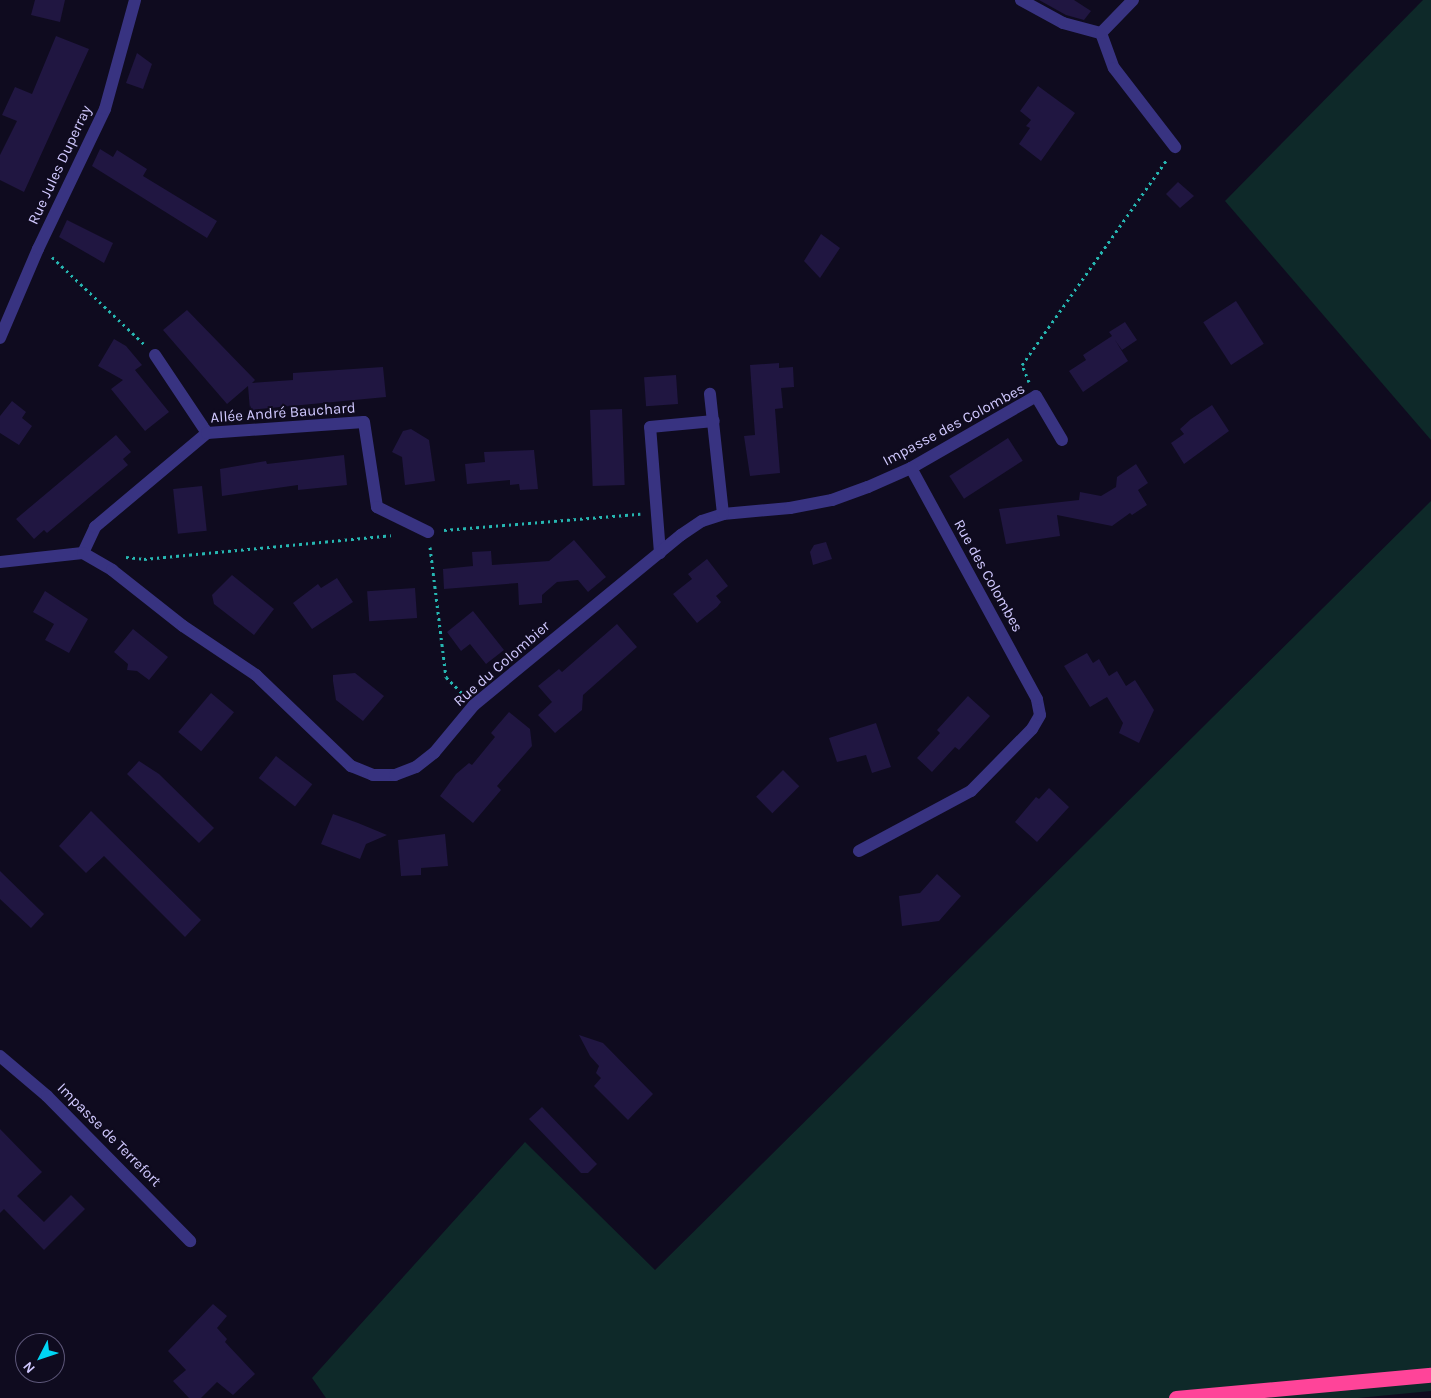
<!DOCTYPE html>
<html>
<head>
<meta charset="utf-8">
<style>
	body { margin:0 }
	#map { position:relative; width:1431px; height:1398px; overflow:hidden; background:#0f0b1f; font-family:Karla,sans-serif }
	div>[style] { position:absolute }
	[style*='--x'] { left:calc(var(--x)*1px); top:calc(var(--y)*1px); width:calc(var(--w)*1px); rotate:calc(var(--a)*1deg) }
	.green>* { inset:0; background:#0e2929 }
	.building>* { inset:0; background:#201641; transform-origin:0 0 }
	.path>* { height:3px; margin-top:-1.5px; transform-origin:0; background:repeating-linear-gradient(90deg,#26b6b1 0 2.5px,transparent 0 6.5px) }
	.minor>* { height:12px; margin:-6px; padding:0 6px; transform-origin:6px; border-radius:6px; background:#383381 }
	.highway>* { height:15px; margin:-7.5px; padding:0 7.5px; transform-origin:7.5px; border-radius:7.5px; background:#f49 }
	span { translate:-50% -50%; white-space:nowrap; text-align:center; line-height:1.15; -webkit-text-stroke:4px #0f0b1f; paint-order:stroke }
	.street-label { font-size:15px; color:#d1c9ff }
	.north { position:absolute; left:15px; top:1333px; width:50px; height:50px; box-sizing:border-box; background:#0f0b1f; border:1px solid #5d5779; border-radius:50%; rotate:229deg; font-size:14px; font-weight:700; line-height:20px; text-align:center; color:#d1c9ff }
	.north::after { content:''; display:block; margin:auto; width:18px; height:22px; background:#00d5f4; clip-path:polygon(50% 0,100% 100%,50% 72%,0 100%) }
</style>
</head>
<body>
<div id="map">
	<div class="green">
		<div style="clip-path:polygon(1423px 0,1431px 0,1431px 440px,1225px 201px)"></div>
		<div style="clip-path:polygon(1431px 501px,1431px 1391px,1358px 1398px,326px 1398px,312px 1378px,525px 1142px,655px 1270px)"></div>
	</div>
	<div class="building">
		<div style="clip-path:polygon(35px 0,65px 0,60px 22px,31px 15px)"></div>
		<div style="clip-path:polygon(1039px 0,1074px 0,1091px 11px,1084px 20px,1066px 15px)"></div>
		<div style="clip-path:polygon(56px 36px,89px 49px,24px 192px,0 180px,0 155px,17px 121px,2px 115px,15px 87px,32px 94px)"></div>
		<div style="clip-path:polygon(137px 53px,152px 64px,143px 89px,126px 83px)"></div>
		<div style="clip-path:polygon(1038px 86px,1075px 113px,1041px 161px,1019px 144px,1030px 128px,1026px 126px,1031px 120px,1020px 111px)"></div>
		<div style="clip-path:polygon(100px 149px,113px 157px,117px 150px,147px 169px,143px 176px,217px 221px,207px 238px,92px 166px)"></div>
		<div style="clip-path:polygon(1178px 182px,1194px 196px,1180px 208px,1166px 194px)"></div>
		<div style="clip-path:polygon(67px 220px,113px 243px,104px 263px,59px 237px)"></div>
		<div style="clip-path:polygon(821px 234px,840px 248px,820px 278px,804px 261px)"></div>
		<div style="left:1236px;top:301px;width:51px;height:39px;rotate:57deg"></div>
		<div style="clip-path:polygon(187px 310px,255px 380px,252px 383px,293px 380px,293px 373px,383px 367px,386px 397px,250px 410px,248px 386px,227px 404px,163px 330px)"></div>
		<div style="clip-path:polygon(1125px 322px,1137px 340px,1122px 350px,1115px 340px,1128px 361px,1083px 392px,1069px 371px,1086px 360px,1083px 355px,1112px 336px,1109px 332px)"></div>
		<div style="clip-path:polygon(114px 339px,126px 346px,142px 365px,135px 370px,169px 412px,145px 431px,111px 389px,123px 380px,98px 366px)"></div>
		<div style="clip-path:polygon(779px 363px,779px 368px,793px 367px,794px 387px,781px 388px,783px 408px,775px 409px,780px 473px,750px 476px,744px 436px,755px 435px,750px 365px)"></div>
		<div style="left:676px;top:375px;width:29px;height:32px;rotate:86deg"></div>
		<div style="clip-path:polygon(12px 401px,26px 412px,22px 418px,32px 426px,19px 445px,0 433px,0 416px)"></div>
		<div style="clip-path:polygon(1212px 405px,1229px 431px,1184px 464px,1171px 443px,1184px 434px,1180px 429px,1191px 419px)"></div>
		<div style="left:622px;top:409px;width:76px;height:32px;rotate:88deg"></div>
		<div style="clip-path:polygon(411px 429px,429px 440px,435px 481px,405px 485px,402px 457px,392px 452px,403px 431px)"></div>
		<div style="clip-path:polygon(116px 435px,131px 452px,123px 459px,128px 465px,47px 533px,44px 530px,34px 539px,16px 519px)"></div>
		<div style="left:1008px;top:438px;width:27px;height:70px;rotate:57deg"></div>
		<div style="clip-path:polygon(534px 450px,538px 489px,520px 490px,519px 484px,510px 485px,510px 480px,467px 484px,465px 464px,485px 462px,484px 452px)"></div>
		<div style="clip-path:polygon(344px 455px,347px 485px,298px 490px,298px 485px,222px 496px,220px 469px,266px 461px,267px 464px)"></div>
		<div style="clip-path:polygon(1136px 464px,1148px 483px,1138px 490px,1147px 505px,1132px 515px,1130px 513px,1112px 526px,1057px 515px,1060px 536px,1006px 544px,999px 509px,1079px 500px,1080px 492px,1101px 496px,1116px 487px,1117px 477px)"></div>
		<div style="left:202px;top:486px;width:45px;height:29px;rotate:84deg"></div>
		<div style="clip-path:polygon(574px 540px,606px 577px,588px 592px,578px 580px,557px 582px,542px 595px,542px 603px,519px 605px,518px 583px,444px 589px,443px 569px,473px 566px,472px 552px,491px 551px,492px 565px,549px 561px)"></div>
		<div style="clip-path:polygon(826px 542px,832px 559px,813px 565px,810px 552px,814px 545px)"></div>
		<div style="clip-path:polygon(707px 559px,728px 586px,716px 596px,721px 602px,717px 607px,697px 623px,673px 594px,692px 579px,688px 574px)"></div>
		<div style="clip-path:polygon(232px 575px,274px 609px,254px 635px,214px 604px,212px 595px)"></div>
		<div style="clip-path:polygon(337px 578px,353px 602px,312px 629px,293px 603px,318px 584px,321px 588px)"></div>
		<div style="left:415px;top:588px;width:30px;height:48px;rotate:86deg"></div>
		<div style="clip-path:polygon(45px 591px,88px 619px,69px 653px,45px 640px,54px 624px,33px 612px)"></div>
		<div style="clip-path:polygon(473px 611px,504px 650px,486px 664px,470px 644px,461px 651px,447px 632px)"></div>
		<div style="clip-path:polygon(617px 624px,637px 647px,583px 695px,582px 710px,555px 733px,538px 715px,552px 702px,538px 686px,559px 669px,562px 672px)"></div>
		<div style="clip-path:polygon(133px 629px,168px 657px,149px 680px,137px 671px,127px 670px,128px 664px,114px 652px)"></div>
		<div style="clip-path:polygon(1087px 653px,1093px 663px,1099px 659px,1109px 676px,1117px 671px,1126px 686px,1135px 680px,1154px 710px,1139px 743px,1119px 733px,1123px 723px,1107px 697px,1090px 707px,1064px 666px)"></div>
		<div style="clip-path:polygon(355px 673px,384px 696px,363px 721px,336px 700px,333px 681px,333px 675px)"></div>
		<div style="left:211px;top:693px;width:30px;height:51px;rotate:40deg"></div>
		<div style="clip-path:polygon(968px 696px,990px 716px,959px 750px,955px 747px,932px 772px,917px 758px,940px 733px,937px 730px)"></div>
		<div style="clip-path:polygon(509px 712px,530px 729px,532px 746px,497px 786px,501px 790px,473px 823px,440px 796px,456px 774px,469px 763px,472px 765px,495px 737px,491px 733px)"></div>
		<div style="clip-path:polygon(876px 723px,891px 767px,872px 773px,866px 755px,837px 762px,829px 738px)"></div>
		<div style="left:276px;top:756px;width:46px;height:28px;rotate:38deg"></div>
		<div style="clip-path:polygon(139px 761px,159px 774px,214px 828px,199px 843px,127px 774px)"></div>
		<div style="left:783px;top:770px;width:23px;height:38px;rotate:45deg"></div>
		<div style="clip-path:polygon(1049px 788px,1069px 807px,1037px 842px,1015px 822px,1036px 797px,1039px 799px)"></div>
		<div style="clip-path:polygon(91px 811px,201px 920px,185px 937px,104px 856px,86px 873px,59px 846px)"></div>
		<div style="clip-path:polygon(333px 814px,358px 823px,387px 835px,366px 844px,360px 859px,321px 844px)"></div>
		<div style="clip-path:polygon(445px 834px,448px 866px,421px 868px,421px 875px,401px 876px,398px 840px)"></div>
		<div style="clip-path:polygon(0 871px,44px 914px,31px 928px,0 899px)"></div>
		<div style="clip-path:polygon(937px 874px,961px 896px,939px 921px,902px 926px,899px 896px,920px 893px)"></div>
		<div style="clip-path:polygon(579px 1035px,603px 1043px,653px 1094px,628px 1120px,594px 1086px,601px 1078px,596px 1073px,599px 1066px,590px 1056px)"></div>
		<div style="clip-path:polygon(542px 1107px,597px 1164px,588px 1173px,581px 1173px,529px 1119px)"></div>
		<div style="clip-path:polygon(0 1129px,42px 1172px,17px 1196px,44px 1222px,71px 1195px,85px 1209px,44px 1250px,4px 1209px,0 1213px)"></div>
		<div style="clip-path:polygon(213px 1304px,227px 1316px,217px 1328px,227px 1339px,225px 1342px,255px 1374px,233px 1395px,217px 1382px,201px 1398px,189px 1398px,173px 1381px,186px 1370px,168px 1351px)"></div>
	</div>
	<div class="path">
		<div style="--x:52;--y:257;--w:127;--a:43.4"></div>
		<div style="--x:1029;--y:382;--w:18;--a:-112"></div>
		<div style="--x:1022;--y:365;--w:250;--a:-54.8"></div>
		<div style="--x:444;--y:530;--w:197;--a:-4.7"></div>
		<div style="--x:430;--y:547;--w:131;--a:83"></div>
		<div style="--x:446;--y:677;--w:23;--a:45"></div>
		<div style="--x:126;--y:557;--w:18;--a:6"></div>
		<div style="--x:144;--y:559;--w:248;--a:-5.5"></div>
	</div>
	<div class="minor">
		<div style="--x:1021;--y:0;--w:48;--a:28.7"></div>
		<div style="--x:1063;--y:23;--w:39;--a:15"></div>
		<div style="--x:1101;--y:33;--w:37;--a:70"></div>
		<div style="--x:1114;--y:68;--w:100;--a:52.3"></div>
		<div style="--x:1101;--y:33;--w:46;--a:-45.9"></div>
		<div style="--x:0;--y:338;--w:97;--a:-66.9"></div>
		<div style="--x:38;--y:249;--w:155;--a:-64.4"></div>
		<div style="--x:105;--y:109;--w:113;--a:-74.6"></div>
		<div style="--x:155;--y:355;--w:94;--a:56.3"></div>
		<div style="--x:723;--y:514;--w:67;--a:-5.1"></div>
		<div style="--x:790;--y:508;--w:43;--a:-10.8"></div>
		<div style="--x:832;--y:500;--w:38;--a:-20"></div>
		<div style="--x:868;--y:487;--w:47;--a:-23.8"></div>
		<div style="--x:911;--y:468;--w:144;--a:-29.9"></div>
		<div style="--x:1036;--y:396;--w:51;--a:59.4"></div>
		<div style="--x:83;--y:553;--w:29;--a:-65"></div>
		<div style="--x:95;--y:527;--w:146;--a:-40"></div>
		<div style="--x:207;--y:433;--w:157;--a:-4"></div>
		<div style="--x:364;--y:422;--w:86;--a:81.3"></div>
		<div style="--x:377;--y:507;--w:57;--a:26.1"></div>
		<div style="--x:660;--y:553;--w:126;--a:-94.5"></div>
		<div style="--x:650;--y:427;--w:64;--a:-5.4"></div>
		<div style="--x:0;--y:562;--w:83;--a:-6.2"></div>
		<div style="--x:83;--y:553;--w:34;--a:30"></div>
		<div style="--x:112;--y:570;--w:90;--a:38.3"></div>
		<div style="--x:183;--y:626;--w:88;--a:33.9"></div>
		<div style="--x:256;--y:675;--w:132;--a:43.8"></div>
		<div style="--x:351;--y:766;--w:24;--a:22"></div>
		<div style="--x:373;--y:775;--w:22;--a:0"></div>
		<div style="--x:395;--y:775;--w:22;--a:-21"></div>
		<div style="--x:416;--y:767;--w:23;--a:-38"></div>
		<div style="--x:434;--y:753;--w:62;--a:-50.2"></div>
		<div style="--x:474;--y:705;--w:268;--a:-39.4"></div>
		<div style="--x:681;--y:535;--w:25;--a:-34"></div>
		<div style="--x:702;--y:521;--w:22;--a:-18"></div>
		<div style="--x:723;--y:514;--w:121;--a:-96.2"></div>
		<div style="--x:859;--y:851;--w:127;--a:-28.2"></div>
		<div style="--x:971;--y:791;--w:87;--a:-45.5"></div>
		<div style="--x:1032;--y:729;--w:16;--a:-60"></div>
		<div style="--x:1040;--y:715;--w:16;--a:-101"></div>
		<div style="--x:1037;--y:699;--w:263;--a:-118.6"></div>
		<div style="--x:0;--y:1056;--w:62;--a:40.4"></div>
		<div style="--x:47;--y:1096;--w:204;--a:45.4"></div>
	</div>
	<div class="highway">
		<div style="--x:1176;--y:1398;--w:256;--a:-5.2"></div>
	</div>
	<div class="street-label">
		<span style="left:60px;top:165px;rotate:-65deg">Rue Jules Duperray</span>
		<span style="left:283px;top:413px;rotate:-4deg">Allée André Bauchard</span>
		<span style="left:954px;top:425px;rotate:-28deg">Impasse des Colombes</span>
		<span style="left:988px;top:576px;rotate:61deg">Rue des Colombes</span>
		<span style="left:502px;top:664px;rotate:-41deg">Rue du Colombier</span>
		<span style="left:109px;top:1135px;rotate:45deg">Impasse de Terrefort</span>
	</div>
	<div class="north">N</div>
</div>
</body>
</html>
